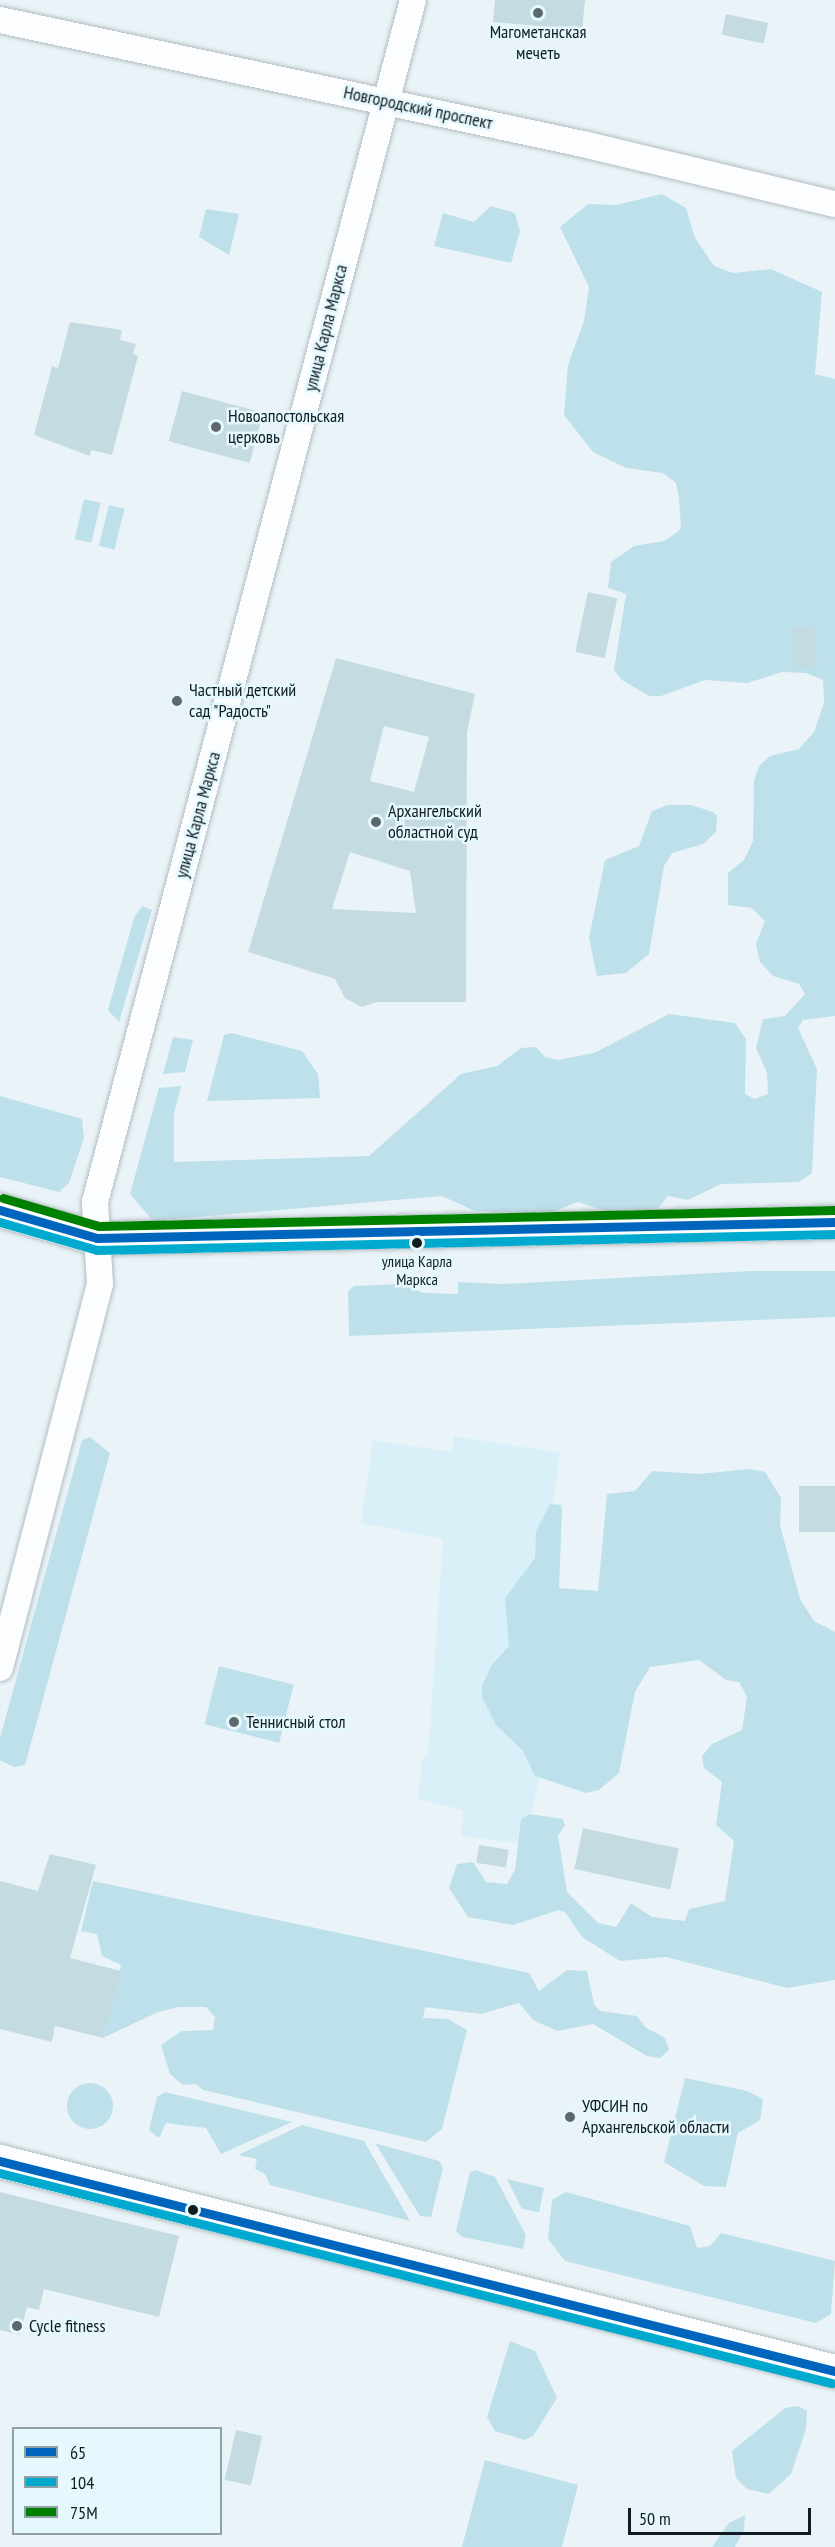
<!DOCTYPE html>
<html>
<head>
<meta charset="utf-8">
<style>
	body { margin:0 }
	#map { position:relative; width:835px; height:2547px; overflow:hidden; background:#eaf4f8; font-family:"PT Sans Narrow",sans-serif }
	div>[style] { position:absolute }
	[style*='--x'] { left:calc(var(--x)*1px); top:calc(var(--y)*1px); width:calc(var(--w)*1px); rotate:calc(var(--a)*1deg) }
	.built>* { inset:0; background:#d9f0f8 }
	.green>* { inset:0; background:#bde0eb; transform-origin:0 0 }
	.round { border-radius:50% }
	.building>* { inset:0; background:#c4dbe2; transform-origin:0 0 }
	.roads { filter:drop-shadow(0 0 2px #b3bdc1) drop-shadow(0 0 2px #b3bdc1) }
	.street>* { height:26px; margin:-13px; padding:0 13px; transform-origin:13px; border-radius:13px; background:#fcfdfe }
	.secondary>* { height:33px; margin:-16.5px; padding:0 16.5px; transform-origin:16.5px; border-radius:16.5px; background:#fcfdfe }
	.primary>* { height:33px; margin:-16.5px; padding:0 16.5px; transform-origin:16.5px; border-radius:16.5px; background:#fcfdfe }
	.bus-1>* { height:9px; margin:-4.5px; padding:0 4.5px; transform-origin:4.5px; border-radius:4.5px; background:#0065bd }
	.bus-2>* { height:9px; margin:-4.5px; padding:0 4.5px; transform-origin:4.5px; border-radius:4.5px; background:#00a9ce }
	.bus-3>* { height:9px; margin:-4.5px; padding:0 4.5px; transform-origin:4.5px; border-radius:4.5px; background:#008000 }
	.dots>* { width:16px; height:16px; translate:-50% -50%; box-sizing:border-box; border:3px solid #e4f8fe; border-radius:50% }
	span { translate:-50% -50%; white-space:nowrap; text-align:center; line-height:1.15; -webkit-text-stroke:5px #e4f8fe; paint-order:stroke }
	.bus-label { font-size:16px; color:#111c20 }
	.poi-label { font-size:18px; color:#111c20 }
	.left { translate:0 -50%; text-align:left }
	.street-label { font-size:18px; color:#111c20 }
	.legend { position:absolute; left:12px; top:2427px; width:210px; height:108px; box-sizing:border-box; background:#e4f8fe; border:2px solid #90a0a5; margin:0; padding:8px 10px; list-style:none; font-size:18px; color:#111c20 }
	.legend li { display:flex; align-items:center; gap:12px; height:30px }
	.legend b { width:30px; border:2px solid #90a0a5 }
	.scale { position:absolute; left:628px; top:2508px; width:183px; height:27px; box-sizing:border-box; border:3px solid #111c20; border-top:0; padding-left:8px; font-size:18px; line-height:21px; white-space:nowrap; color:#111c20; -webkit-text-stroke:4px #e4f8fe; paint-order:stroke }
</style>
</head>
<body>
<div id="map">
	<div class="built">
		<div style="clip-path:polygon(454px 1436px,560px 1453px,519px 1743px,541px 1774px,523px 1844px,461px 1836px,463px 1810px,418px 1799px,422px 1760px,428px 1754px,443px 1539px,361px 1523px,373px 1440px,452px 1452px)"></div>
	</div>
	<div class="green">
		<div style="clip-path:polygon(662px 194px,686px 208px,695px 238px,714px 266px,733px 273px,771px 269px,822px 292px,815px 374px,835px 379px,835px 1016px,803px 1020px,798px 1028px,817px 1069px,812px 1173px,799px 1182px,721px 1184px,688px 1200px,668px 1196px,656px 1211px,605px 1211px,578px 1202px,550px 1213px,475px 1211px,442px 1196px,153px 1221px,130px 1194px,159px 1088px,181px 1086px,174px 1114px,174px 1162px,369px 1156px,461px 1074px,497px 1066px,521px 1048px,536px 1047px,545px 1057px,558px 1060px,594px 1053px,669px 1014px,735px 1023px,746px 1039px,745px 1094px,755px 1099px,768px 1094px,767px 1073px,756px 1048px,763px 1019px,785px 1016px,805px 994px,799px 984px,773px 976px,760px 962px,756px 944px,765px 921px,752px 908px,728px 905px,728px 873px,744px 860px,753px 841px,754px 781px,759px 766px,770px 756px,799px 749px,814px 732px,824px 703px,823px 680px,806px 673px,782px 672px,748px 683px,705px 680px,661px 696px,649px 696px,622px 680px,614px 670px,626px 594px,608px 588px,611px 562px,634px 546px,664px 541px,676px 533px,681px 528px,679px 498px,676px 483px,663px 473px,626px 468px,593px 452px,564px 415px,568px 365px,584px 321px,589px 287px,560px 227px,588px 204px,616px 205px)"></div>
		<div style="clip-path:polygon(491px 206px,515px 213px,520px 231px,511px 263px,434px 246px,443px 213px,474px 222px)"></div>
		<div style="clip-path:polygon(206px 209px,239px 214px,229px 255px,199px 237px)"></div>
		<div style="left:84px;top:499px;width:17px;height:41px;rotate:13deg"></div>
		<div style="left:109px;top:505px;width:16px;height:42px;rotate:14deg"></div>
		<div style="clip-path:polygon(667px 805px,691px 805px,713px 812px,717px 816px,716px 832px,703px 844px,672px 853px,664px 866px,649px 954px,626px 973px,597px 976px,589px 938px,605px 860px,639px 846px,652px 811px)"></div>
		<div style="clip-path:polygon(142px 906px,152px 910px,119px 1022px,108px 1010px,134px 918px)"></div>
		<div style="clip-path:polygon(231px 1033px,302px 1051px,318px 1074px,320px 1098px,207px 1101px,224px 1035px)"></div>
		<div style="clip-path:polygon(173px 1037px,193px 1040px,185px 1072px,163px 1074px)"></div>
		<div style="clip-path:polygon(0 1096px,82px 1119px,84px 1138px,69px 1183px,59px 1192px,0 1177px)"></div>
		<div style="clip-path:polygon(752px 1271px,835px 1271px,835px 1317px,349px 1336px,348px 1291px,354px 1286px,402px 1284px,424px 1293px,458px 1294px,458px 1282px,501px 1284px)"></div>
		<div style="clip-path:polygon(90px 1437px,110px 1453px,25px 1765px,14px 1767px,0 1760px,0 1738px,82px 1440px)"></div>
		<div style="clip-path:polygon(749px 1469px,765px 1472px,781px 1498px,780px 1525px,800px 1599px,814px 1621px,835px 1632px,835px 1980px,787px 1988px,666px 1957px,620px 1961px,582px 1937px,565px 1912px,559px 1910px,513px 1925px,468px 1917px,449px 1888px,457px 1864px,473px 1862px,486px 1882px,507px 1884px,515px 1870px,521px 1819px,530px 1814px,563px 1819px,565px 1825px,558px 1836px,567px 1892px,598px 1923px,616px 1927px,631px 1903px,652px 1917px,685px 1921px,689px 1909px,725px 1901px,734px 1841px,716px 1825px,722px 1782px,704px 1768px,702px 1756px,712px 1744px,742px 1730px,747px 1697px,739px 1682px,726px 1680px,699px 1660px,650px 1667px,635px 1692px,619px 1773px,599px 1790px,586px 1793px,535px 1776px,523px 1751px,496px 1725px,482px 1697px,482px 1686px,491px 1666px,509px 1646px,505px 1598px,535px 1558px,536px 1531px,550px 1504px,561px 1505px,562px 1511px,559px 1588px,598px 1591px,607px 1494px,635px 1491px,652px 1471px,699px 1474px)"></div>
		<div style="left:219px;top:1666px;width:77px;height:60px;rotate:14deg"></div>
		<div style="clip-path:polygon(93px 1881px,529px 1973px,539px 1991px,567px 1970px,587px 1971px,594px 2004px,600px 2011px,637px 2016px,645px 2027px,665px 2038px,669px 2050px,660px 2058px,647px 2056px,593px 2024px,557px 2031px,533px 2020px,519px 2003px,481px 2014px,425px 2007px,423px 2018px,448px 2019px,467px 2030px,442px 2129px,426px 2142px,203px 2090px,196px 2084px,183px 2085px,170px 2074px,161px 2045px,182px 2031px,213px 2030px,215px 2017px,206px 2007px,179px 2007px,158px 2012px,103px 2038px,121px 1965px,102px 1956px,97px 1934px,81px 1931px)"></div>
		<div style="clip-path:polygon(685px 2078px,747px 2091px,763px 2099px,760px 2120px,738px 2133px,726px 2187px,704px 2186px,664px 2162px)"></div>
		<div class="round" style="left:67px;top:2083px;width:46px;height:46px"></div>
		<div style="clip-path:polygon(165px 2092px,292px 2122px,221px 2154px,206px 2128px,166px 2123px,159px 2138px,149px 2130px,157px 2097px)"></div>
		<div style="clip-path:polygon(302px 2125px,364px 2141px,410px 2221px,270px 2185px,265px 2174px,255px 2169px,257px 2159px,238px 2155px)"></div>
		<div style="clip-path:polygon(375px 2143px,439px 2161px,443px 2168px,431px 2217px,420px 2216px)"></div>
		<div style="clip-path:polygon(476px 2170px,495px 2177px,526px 2235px,523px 2249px,462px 2237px,456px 2231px,470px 2172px)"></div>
		<div style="clip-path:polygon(507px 2179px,544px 2188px,539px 2212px,522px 2209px)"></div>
		<div style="clip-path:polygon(566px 2192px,690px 2226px,697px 2248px,710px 2246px,721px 2233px,835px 2261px,831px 2314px,816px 2323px,565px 2261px,548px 2239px,552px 2200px)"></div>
		<div style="clip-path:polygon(510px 2341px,535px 2351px,557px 2398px,533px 2436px,524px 2440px,495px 2431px,487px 2417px)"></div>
		<div style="clip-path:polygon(798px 2406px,807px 2411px,806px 2429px,791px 2474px,769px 2494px,747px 2489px,736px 2478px,732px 2451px,785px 2408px)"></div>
		<div style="clip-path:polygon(485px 2460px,578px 2485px,562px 2547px,462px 2547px)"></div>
		<div style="clip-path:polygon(745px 2515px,744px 2530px,735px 2547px,712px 2547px,729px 2523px)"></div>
	</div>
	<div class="building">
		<div style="clip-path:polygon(495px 0,585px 0,582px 30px,493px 22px)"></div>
		<div style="left:726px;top:14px;width:43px;height:21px;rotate:12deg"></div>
		<div style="clip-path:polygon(70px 322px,122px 330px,120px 340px,136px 344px,133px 354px,138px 356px,112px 455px,91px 450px,90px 456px,34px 435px,52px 366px,58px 368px)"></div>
		<div style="left:182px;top:391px;width:84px;height:52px;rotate:15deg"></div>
		<div style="left:588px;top:592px;width:30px;height:61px;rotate:12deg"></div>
		<div style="left:815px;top:627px;width:39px;height:23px;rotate:87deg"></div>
		<div style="clip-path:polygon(evenodd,336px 658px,475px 694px,467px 732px,466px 1002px,377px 1002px,362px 1007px,345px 998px,335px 979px,248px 952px,336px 658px,384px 726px,429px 737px,414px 792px,370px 781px,384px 726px,336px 658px,350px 852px,410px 871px,416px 913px,332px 909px,350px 852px)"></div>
		<div style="left:835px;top:1486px;width:46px;height:36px;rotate:90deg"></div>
		<div style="left:583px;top:1828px;width:98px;height:42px;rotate:12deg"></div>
		<div style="left:479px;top:1845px;width:30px;height:18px;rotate:9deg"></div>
		<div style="clip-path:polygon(50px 1854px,96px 1865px,70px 1958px,121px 1971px,103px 2038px,55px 2026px,52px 2042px,0 2029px,0 1881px,38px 1891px)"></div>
		<div style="clip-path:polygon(0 2192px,179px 2236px,159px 2317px,44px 2289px,39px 2310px,27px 2307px,20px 2335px,0 2330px)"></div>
		<div style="left:236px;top:2430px;width:27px;height:51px;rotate:13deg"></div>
	</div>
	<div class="roads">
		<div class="street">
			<div style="--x:0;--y:20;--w:596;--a:12.01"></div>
			<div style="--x:583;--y:144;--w:259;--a:13.4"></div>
			<div style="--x:0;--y:1668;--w:397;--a:-75.4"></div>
			<div style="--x:100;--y:1284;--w:82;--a:-93.5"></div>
			<div style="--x:95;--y:1202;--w:1243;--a:-75.18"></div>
		</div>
		<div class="secondary">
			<div style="--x:0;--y:2161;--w:861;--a:14.12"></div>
		</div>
		<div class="primary">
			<div style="--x:0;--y:1210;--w:101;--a:16.1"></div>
			<div style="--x:97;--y:1238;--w:738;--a:-1.24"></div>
		</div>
	</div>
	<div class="bus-1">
		<div style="--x:0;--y:1210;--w:101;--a:16.1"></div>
		<div style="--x:97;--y:1238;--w:738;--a:-1.24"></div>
		<div style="--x:0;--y:2161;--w:861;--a:14.12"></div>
	</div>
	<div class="bus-2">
		<div style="--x:0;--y:1222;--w:101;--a:16.1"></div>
		<div style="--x:97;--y:1250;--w:738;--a:-1.24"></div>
		<div style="--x:0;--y:2173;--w:858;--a:14.17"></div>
	</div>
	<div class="bus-3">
		<div style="--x:3;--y:1198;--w:100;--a:16.3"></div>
		<div style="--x:99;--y:1226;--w:736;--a:-1.25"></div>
	</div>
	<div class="dots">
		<div style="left:538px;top:13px;background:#5d686c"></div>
		<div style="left:216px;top:427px;background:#5d686c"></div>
		<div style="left:177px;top:701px;background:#5d686c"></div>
		<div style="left:376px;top:822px;background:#5d686c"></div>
		<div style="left:417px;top:1243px;background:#111c20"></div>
		<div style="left:234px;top:1722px;background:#5d686c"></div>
		<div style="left:570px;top:2117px;background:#5d686c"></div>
		<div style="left:193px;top:2210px;background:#111c20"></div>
		<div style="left:17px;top:2326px;background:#5d686c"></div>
	</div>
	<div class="bus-label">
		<span style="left:417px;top:1270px">улица Карла<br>Маркса</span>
	</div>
	<div class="poi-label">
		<span style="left:538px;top:43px">Магометанская<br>мечеть</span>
		<span class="left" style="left:228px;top:427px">Новоапостольская<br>церковь</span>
		<span class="left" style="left:189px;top:701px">Частный детский<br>сад "Радость"</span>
		<span class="left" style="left:388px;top:822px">Архангельский<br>областной суд</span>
		<span class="left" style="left:246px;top:1722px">Теннисный стол</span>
		<span class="left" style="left:582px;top:2117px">УФСИН по<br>Архангельской области</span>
		<span class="left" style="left:29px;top:2326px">Cycle fitness</span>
	</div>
	<div class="street-label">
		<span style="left:418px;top:108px;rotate:12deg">Новгородский проспект</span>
		<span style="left:326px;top:328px;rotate:-76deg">улица Карла Маркса</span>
		<span style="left:198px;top:815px;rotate:-75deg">улица Карла Маркса</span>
	</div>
	<ul class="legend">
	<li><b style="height:8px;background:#0065bd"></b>65</li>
	<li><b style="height:8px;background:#00a9ce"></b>104</li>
	<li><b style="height:8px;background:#008000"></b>75М</li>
	</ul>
	<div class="scale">50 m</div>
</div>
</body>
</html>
